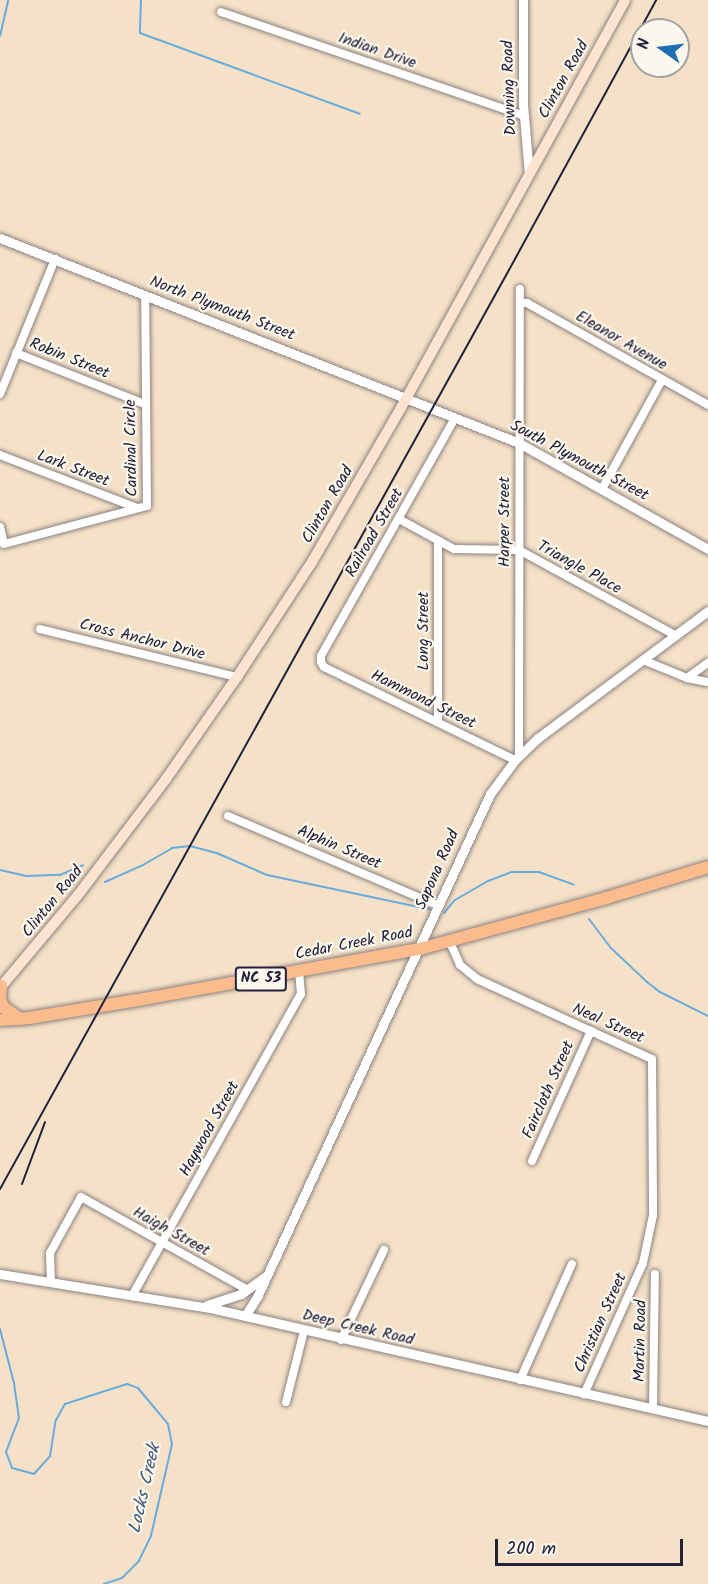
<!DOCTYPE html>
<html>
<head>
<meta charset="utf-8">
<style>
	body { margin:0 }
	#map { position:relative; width:708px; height:1584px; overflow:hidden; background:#f5e1c7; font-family:Kalam,sans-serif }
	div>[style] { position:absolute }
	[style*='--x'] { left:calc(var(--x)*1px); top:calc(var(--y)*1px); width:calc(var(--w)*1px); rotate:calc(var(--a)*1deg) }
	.stream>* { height:2px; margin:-1px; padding:0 1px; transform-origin:1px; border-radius:1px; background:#68acde }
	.roads { filter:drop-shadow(0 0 2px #8c8281) drop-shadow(0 0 2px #8c8281) }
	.minor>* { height:8px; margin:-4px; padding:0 4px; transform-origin:4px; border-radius:4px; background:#fff }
	.tertiary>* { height:9px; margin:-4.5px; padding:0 4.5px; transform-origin:4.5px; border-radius:4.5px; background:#fff }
	.secondary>* { height:10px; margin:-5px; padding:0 5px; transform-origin:5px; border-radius:5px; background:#fde4d1 }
	.primary>* { height:12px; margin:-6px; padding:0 6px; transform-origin:6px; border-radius:6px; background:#fbbb8c }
	.rail>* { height:2px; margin:-1px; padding:0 1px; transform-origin:1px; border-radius:1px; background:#22223b }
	span { translate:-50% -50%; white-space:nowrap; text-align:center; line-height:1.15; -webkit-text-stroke:4.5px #fbf7ec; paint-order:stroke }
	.shield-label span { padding:2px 4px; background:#fbf7ec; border:2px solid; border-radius:4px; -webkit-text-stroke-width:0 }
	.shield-label { font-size:15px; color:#22223b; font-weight:700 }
	.street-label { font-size:16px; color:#22223b }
	.water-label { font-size:18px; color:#3e597c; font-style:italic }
	.north { position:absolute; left:630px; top:18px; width:60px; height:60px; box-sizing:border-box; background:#fbf7ec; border:2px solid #a4a2a5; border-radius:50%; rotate:284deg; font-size:16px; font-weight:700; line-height:24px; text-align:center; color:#22223b }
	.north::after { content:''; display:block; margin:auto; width:21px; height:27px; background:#1f6fb2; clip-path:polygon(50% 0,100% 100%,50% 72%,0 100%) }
	.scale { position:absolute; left:495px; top:1539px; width:188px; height:27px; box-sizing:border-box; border:3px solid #22223b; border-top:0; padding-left:8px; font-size:18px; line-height:21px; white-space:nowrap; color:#22223b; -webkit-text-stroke:4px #fbf7ec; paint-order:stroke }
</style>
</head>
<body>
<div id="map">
	<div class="stream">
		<div style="--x:141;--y:0;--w:33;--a:92"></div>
		<div style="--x:140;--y:33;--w:234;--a:20.2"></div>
		<div style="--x:0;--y:36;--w:37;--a:-77"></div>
		<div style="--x:0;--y:870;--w:27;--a:13"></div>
		<div style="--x:26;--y:876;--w:34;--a:-2"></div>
		<div style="--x:60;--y:875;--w:25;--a:-23"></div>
		<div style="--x:105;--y:882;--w:42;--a:-24.1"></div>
		<div style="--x:143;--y:865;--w:34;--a:-30"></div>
		<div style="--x:172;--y:848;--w:18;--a:-6"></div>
		<div style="--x:190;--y:846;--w:30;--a:15"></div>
		<div style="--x:219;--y:854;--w:52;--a:23.6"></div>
		<div style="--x:267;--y:875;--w:166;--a:11.9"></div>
		<div style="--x:444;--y:913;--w:17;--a:-50"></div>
		<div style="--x:455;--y:900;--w:38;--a:-30"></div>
		<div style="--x:488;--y:881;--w:26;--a:-21"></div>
		<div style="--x:512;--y:872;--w:27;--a:0"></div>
		<div style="--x:539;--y:872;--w:37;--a:20"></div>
		<div style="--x:589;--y:919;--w:36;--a:53"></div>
		<div style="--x:611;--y:948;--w:50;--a:43.4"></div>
		<div style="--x:647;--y:982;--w:16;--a:38"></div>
		<div style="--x:660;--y:992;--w:54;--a:26.6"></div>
		<div style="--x:0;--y:1329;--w:56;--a:75.5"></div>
		<div style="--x:14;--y:1383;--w:35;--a:82"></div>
		<div style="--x:19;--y:1418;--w:36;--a:111"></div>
		<div style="--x:6;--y:1452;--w:17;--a:69"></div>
		<div style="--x:12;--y:1468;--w:23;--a:15"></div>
		<div style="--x:34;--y:1474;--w:24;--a:-48"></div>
		<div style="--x:50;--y:1456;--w:36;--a:-81"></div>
		<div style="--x:56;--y:1420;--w:18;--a:-61"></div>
		<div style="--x:65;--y:1404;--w:65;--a:-17.9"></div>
		<div style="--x:127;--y:1384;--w:12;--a:20"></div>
		<div style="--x:138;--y:1388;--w:47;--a:50.2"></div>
		<div style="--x:168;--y:1424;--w:20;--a:79"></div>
		<div style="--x:172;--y:1444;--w:94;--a:102.9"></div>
		<div style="--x:151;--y:1536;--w:28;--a:116"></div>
		<div style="--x:139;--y:1561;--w:24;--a:135"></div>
		<div style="--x:122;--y:1578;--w:19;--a:162"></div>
	</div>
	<div class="roads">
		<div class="minor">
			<div style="--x:221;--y:12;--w:320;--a:18.9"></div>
			<div style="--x:520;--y:303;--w:7;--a:0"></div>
			<div style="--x:527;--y:303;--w:208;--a:29.4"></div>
			<div style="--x:16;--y:353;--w:139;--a:21.6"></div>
			<div style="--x:0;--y:394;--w:146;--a:-67.8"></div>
			<div style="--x:455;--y:418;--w:273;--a:119.4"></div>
			<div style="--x:321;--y:656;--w:6;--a:90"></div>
			<div style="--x:321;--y:662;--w:6;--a:59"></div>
			<div style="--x:324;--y:667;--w:212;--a:26"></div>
			<div style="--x:0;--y:455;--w:147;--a:21.1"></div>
			<div style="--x:602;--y:489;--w:124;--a:-61.2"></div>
			<div style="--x:399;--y:519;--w:63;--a:28.6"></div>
			<div style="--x:454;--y:549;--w:65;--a:0.9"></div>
			<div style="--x:519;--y:550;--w:178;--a:28.6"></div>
			<div style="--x:0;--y:527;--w:17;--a:77"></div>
			<div style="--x:4;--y:544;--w:148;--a:-14.9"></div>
			<div style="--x:147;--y:506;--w:210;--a:-90.5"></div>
			<div style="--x:438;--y:541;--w:181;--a:90"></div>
			<div style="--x:40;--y:629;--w:203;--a:13.7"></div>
			<div style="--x:643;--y:660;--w:48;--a:22.2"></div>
			<div style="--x:687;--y:678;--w:21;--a:11"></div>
			<div style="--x:687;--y:678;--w:26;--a:-36"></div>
			<div style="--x:519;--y:755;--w:466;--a:-89.9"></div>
			<div style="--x:228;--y:816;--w:229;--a:23.1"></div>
			<div style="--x:449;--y:940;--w:27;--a:66"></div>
			<div style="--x:460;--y:965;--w:22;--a:39"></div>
			<div style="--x:477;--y:979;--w:192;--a:24.6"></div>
			<div style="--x:652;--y:1059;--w:156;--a:89.6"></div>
			<div style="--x:653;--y:1215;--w:49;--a:101.8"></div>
			<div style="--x:643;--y:1263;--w:144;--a:114.2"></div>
			<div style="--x:532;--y:1161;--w:143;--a:-65.6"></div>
			<div style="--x:51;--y:1282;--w:29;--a:-92"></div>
			<div style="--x:50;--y:1253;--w:64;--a:-61"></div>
			<div style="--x:81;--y:1197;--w:191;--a:29.1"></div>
			<div style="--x:132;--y:1296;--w:346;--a:-60.8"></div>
			<div style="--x:301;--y:994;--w:22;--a:-95"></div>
			<div style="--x:341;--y:1340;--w:100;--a:-64.5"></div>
			<div style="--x:520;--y:1380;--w:127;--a:-65.9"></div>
			<div style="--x:286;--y:1402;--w:73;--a:-75.8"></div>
			<div style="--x:653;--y:1409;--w:135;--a:-89.2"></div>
		</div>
		<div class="tertiary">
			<div style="--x:523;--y:0;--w:104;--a:90"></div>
			<div style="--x:523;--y:104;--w:70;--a:85.1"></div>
			<div style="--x:0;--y:238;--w:558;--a:21.55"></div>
			<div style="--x:519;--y:443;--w:217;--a:29.3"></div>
			<div style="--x:0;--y:1274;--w:218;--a:9.2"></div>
			<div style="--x:215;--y:1309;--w:506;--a:12.8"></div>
			<div style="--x:207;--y:1305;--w:36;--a:-18"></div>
			<div style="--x:241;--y:1294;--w:31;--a:-36"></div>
			<div style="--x:245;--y:1316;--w:25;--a:-58"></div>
			<div style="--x:258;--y:1295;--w:552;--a:-65.15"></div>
			<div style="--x:490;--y:794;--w:42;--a:-53.7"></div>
			<div style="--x:515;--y:760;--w:32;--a:-44"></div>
			<div style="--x:538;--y:738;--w:212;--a:-36.8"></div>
		</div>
		<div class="secondary">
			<div style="--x:0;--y:988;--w:121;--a:-50"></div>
			<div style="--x:78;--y:895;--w:146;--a:-52.8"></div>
			<div style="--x:166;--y:779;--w:124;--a:-55.2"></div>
			<div style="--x:237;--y:677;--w:137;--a:-56.9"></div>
			<div style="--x:312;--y:562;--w:178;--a:-60"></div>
			<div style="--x:401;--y:408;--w:465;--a:-61.2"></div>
		</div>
		<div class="primary">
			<div style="--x:0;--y:998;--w:12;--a:-85"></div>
			<div style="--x:0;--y:999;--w:9;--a:69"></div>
			<div style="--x:3;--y:1007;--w:21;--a:35"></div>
			<div style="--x:0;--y:1020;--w:29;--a:-4"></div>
			<div style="--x:29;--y:1018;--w:110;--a:-9.4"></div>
			<div style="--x:138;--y:1000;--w:287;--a:-10.3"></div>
			<div style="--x:420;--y:949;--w:193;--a:-15.3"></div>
			<div style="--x:606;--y:898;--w:107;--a:-16.9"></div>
		</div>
	</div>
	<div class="rail">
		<div style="--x:22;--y:1184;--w:66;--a:-69.6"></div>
		<div style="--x:0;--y:1189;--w:1063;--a:-61.02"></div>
		<div style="--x:515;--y:259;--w:295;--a:-61.4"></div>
	</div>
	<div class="shield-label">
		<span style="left:261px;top:979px">NC 53</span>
	</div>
	<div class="street-label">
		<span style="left:377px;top:51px;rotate:19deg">Indian Drive</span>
		<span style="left:564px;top:80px;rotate:-61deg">Clinton Road</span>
		<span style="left:510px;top:88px;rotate:-92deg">Downing Road</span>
		<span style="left:222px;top:309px;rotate:21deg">North Plymouth Street</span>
		<span style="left:621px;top:341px;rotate:30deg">Eleanor Avenue</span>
		<span style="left:69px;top:359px;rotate:22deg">Robin Street</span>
		<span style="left:132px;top:448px;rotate:-91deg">Cardinal Circle</span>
		<span style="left:579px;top:461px;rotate:28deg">South Plymouth Street</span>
		<span style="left:73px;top:469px;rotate:21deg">Lark Street</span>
		<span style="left:328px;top:505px;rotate:-60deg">Clinton Road</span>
		<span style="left:505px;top:522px;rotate:-90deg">Harper Street</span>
		<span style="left:375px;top:533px;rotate:-60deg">Railroad Street</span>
		<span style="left:579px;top:568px;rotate:29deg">Triangle Place</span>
		<span style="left:424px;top:631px;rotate:-90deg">Long Street</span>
		<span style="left:142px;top:640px;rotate:14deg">Cross Anchor Drive</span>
		<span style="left:423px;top:700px;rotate:26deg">Hammond Street</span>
		<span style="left:339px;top:848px;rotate:23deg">Alphin Street</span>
		<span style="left:438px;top:870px;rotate:-66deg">Sapona Road</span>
		<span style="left:53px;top:902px;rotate:-51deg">Clinton Road</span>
		<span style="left:354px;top:944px;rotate:-11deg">Cedar Creek Road</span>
		<span style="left:608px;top:1024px;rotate:24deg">Neal Street</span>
		<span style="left:549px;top:1090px;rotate:-66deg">Faircloth Street</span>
		<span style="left:210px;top:1129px;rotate:-61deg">Haywood Street</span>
		<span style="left:171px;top:1232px;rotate:29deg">Haigh Street</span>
		<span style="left:601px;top:1323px;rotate:-66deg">Christian Street</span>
		<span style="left:358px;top:1328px;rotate:13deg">Deep Creek Road</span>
		<span style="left:641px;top:1341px;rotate:-89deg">Martin Road</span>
	</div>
	<div class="water-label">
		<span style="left:146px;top:1489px;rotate:-77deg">Locks Creek</span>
	</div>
	<div class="north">N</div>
	<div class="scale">200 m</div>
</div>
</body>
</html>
